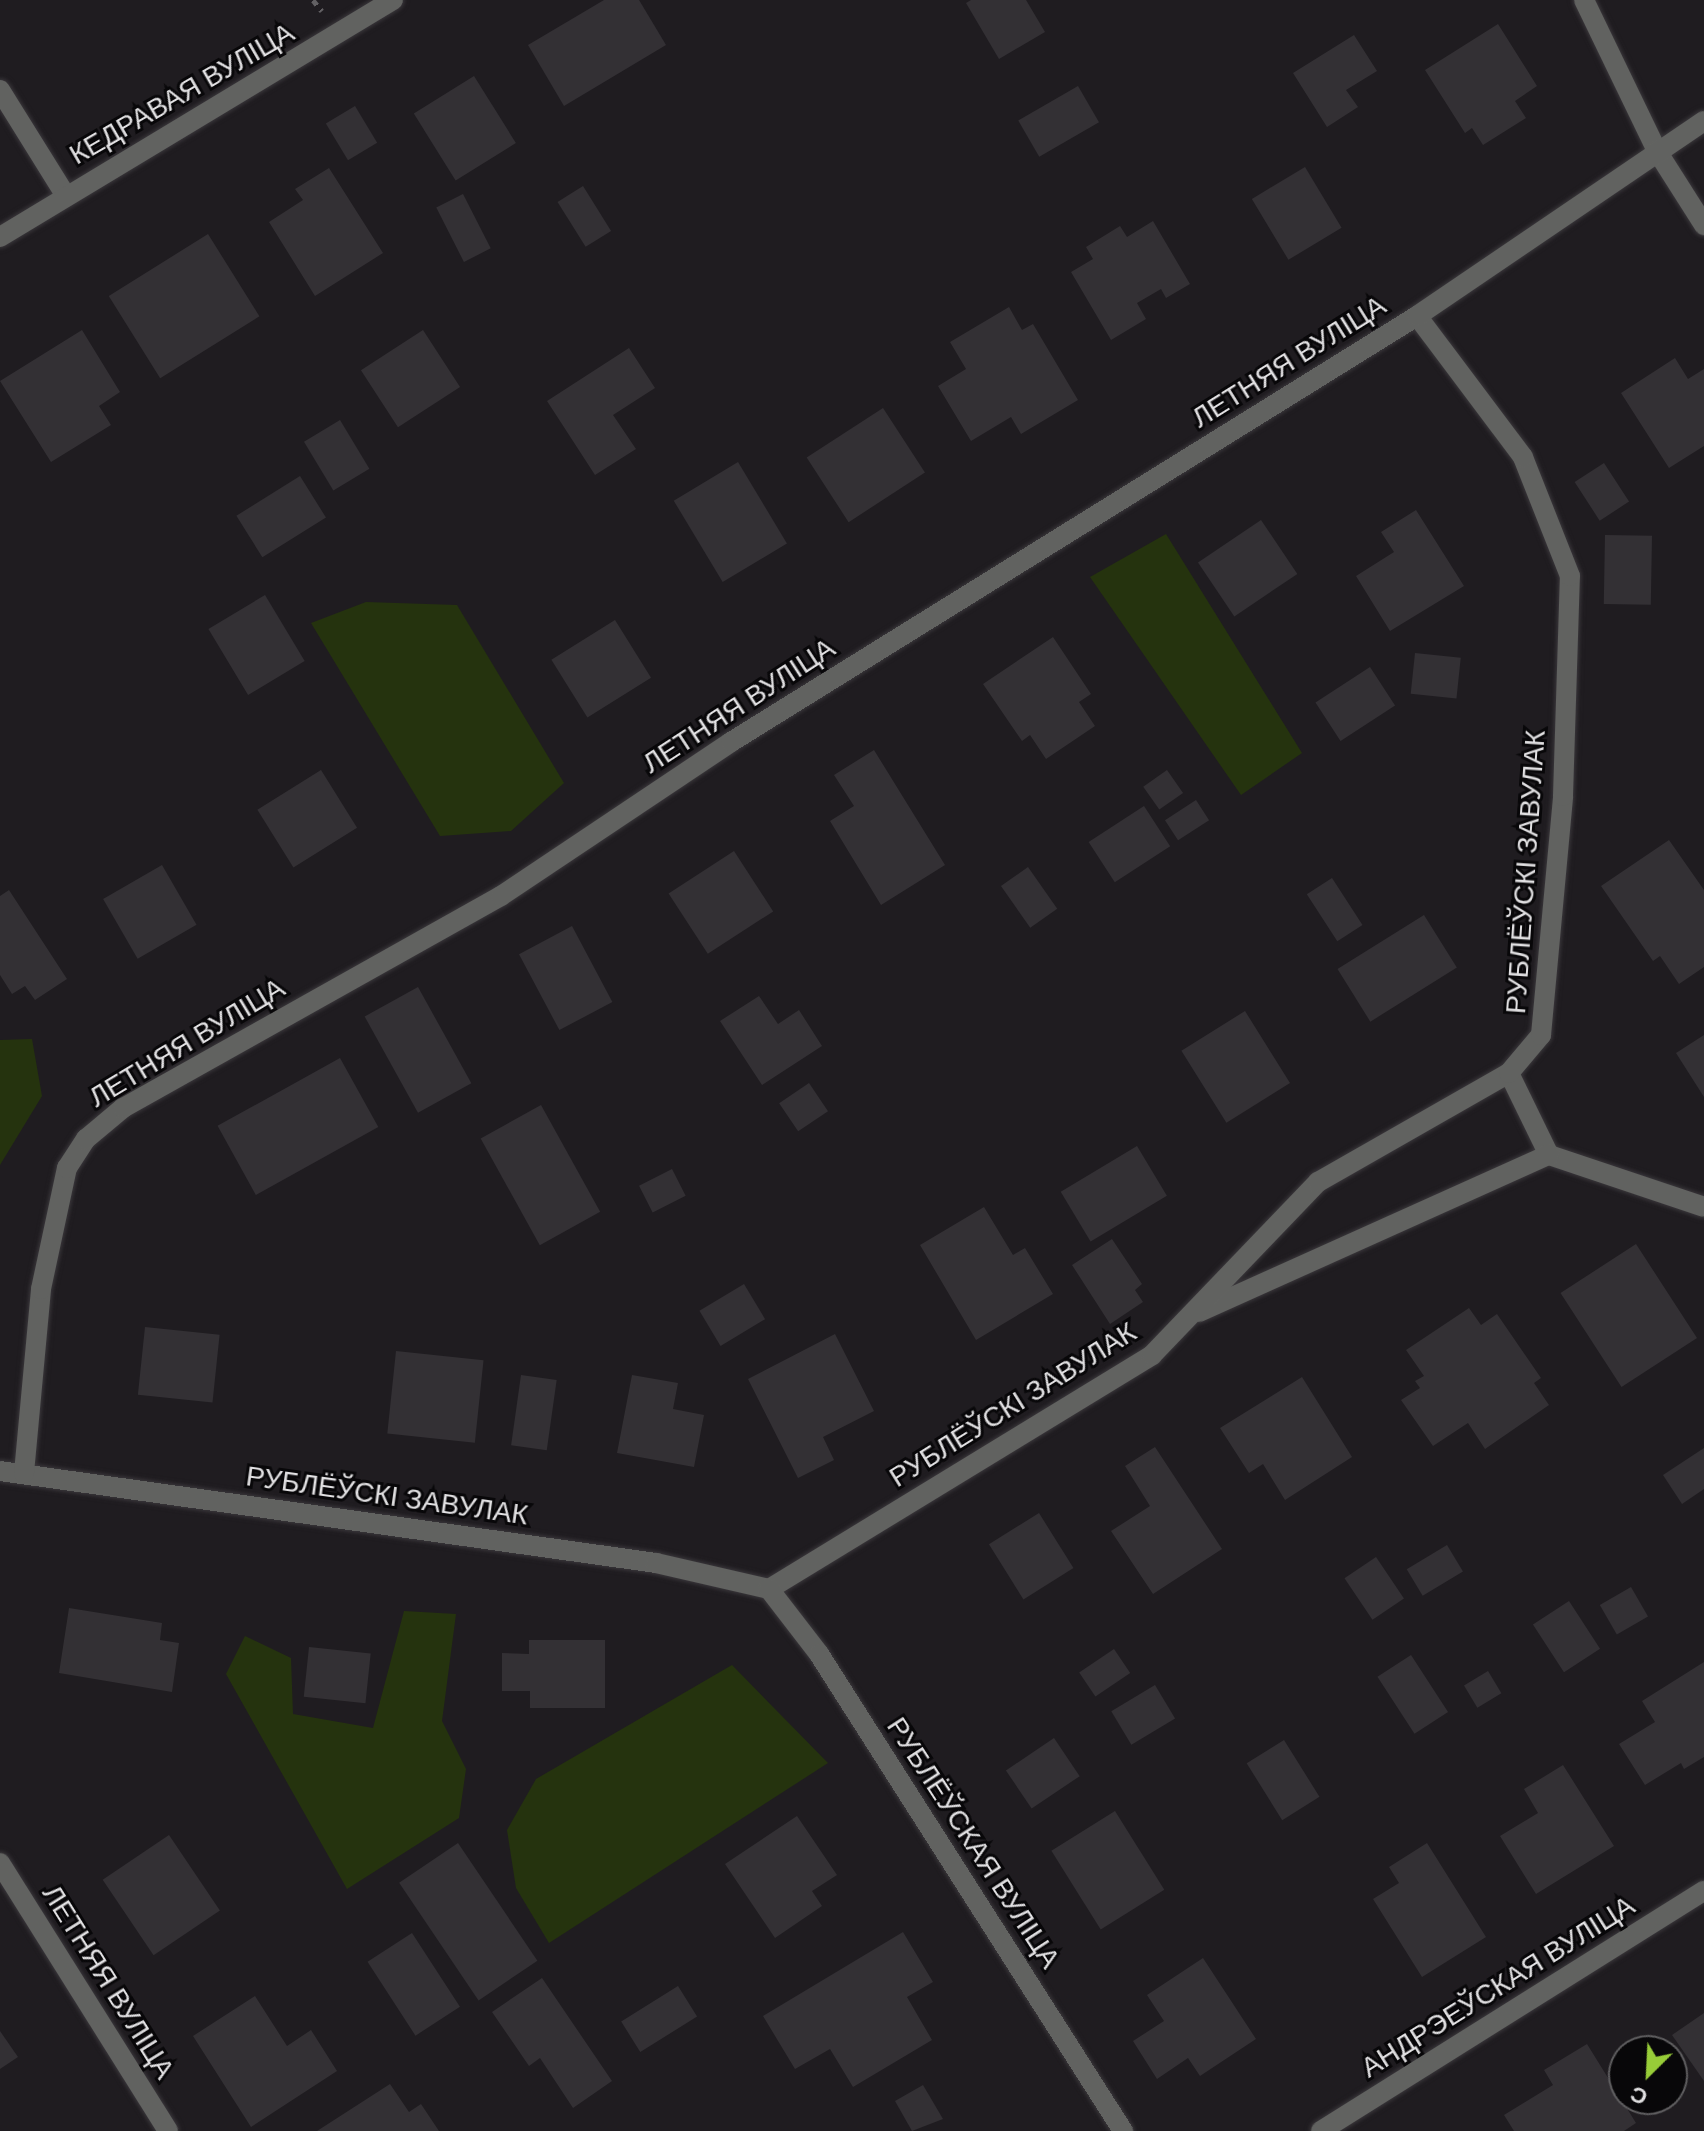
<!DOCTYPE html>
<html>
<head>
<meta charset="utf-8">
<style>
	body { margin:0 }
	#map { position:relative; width:1704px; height:2131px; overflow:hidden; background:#1f1c20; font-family:"DM Sans",sans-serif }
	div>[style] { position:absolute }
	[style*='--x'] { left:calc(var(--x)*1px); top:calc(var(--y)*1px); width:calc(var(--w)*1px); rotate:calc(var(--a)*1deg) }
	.green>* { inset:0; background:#25330e }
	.building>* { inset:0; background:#333034; transform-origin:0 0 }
	.path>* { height:5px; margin-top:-2.5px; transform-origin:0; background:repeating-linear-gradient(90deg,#626063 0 6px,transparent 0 12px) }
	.roads { filter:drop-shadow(0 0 2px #3a373b) drop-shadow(0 0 2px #3a373b) }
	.minor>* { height:20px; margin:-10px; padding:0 10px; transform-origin:10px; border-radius:10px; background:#616260 }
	span { translate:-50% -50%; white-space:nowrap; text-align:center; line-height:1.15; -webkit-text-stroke:6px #080709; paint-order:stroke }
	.street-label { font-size:28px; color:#e1e0e2 }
	.north { position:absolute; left:1608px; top:2035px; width:80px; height:80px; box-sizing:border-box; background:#080709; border:2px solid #5f5e60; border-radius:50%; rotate:204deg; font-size:22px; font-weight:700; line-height:32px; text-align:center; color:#e1e0e2 }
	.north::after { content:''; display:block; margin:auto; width:28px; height:36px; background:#97cc38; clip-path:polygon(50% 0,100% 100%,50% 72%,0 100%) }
</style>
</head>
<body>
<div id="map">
	<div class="green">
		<div style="clip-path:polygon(1166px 534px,1302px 753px,1241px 795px,1090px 577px)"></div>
		<div style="clip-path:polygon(366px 602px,457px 605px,564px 783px,511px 831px,440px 836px,311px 623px)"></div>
		<div style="clip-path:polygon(32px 1039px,42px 1096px,0 1165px,0 1040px)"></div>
		<div style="clip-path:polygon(404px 1611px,456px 1614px,442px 1721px,466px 1769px,459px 1818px,347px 1889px,226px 1674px,245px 1636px,291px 1658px,293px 1714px,373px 1728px)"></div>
		<div style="clip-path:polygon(732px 1665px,828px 1763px,549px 1943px,516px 1888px,507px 1830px,536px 1779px)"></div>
	</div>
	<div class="building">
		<div style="clip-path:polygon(604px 0,639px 0,666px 45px,564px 106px,528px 45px)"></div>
		<div style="clip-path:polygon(971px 0,1026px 0,1045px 32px,999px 59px,966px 3px)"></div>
		<div style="clip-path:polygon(1498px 24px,1537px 86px,1515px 101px,1526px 118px,1483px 145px,1472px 128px,1465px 133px,1425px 70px)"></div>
		<div style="clip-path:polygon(1354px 35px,1377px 71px,1346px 90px,1358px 107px,1327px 127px,1293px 73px)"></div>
		<div style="left:474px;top:76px;width:79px;height:71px;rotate:58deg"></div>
		<div style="left:1078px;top:86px;width:42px;height:69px;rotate:60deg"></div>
		<div style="left:355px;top:106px;width:43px;height:34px;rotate:59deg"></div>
		<div style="left:1305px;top:167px;width:71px;height:62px;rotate:59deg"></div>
		<div style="clip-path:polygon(329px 168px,383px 253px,315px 296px,269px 222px,303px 200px,295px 189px)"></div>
		<div style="left:583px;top:186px;width:53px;height:30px;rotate:58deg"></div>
		<div style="left:463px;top:194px;width:61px;height:30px;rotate:63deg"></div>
		<div style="clip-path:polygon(1153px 221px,1190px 284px,1166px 298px,1161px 289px,1137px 303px,1146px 319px,1111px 340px,1071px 272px,1093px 259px,1086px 247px,1120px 226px,1127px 237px)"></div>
		<div style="left:208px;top:234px;width:97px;height:117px;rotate:58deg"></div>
		<div style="clip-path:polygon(1009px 307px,1022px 330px,1033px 324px,1078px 400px,1021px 434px,1011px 417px,971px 441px,938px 386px,966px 369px,950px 342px)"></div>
		<div style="clip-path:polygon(82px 330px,120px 392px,99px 406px,111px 425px,51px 462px,0 381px)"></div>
		<div style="left:423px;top:330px;width:68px;height:74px;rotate:57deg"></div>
		<div style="clip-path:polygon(629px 348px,655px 388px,613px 415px,636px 449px,595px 475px,547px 401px)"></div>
		<div style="clip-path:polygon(1675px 358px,1688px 379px,1704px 369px,1704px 446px,1669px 468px,1621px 393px)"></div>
		<div style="left:883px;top:408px;width:77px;height:91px;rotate:57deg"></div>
		<div style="left:340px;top:420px;width:57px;height:42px;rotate:59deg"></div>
		<div style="left:738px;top:462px;width:95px;height:75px;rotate:59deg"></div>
		<div style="left:1604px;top:463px;width:46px;height:35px;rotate:57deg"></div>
		<div style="left:300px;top:476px;width:49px;height:75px;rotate:58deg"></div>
		<div style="clip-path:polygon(1416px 510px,1464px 586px,1390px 631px,1356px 576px,1394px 552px,1381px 532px)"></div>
		<div style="left:1261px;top:520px;width:65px;height:76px;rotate:56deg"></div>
		<div style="left:1605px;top:535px;width:47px;height:69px;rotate:1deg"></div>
		<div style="left:265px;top:595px;width:77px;height:66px;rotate:59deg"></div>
		<div style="left:615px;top:620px;width:68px;height:75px;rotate:58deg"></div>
		<div style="clip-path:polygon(1053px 637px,1091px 694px,1079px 702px,1095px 726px,1046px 759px,1030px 735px,1022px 741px,983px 684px)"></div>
		<div style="left:1415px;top:653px;width:46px;height:41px;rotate:6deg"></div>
		<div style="left:1370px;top:667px;width:46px;height:65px;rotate:57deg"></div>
		<div style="clip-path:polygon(874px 750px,945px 865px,881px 905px,830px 821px,854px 806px,834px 775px)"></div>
		<div style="left:321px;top:770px;width:68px;height:75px;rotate:58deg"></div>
		<div style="left:1167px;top:770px;width:28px;height:29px;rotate:55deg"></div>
		<div style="left:1196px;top:800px;width:24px;height:37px;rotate:57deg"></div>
		<div style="left:1144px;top:806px;width:48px;height:66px;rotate:57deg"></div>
		<div style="clip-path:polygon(1669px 840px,1704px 890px,1704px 967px,1679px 984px,1660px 956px,1653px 961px,1601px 886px)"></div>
		<div style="left:734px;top:851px;width:72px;height:78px;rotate:57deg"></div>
		<div style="left:162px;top:865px;width:69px;height:68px;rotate:60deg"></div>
		<div style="left:1028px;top:867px;width:51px;height:33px;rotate:55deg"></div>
		<div style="left:1332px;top:878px;width:56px;height:30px;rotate:57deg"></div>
		<div style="clip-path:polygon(9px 890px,67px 979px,35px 1000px,25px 986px,12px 994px,0 975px,0 896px)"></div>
		<div style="left:1424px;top:915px;width:62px;height:102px;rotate:58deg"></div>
		<div style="left:572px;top:926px;width:86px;height:60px;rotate:62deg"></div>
		<div style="left:418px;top:987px;width:110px;height:61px;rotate:61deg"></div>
		<div style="clip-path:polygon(759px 996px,778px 1024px,799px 1010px,822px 1046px,762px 1085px,720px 1021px)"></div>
		<div style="left:1245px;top:1011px;width:85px;height:75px;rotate:58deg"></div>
		<div style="clip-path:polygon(1704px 1035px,1704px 1097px,1676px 1053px)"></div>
		<div style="left:340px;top:1058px;width:79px;height:140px;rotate:61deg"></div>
		<div style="left:809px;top:1083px;width:34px;height:36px;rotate:56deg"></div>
		<div style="left:541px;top:1105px;width:122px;height:69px;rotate:61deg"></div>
		<div style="left:1137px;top:1146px;width:58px;height:89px;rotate:59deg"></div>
		<div style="left:672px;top:1169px;width:30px;height:37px;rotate:63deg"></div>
		<div style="clip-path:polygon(984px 1207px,1013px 1255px,1025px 1248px,1053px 1294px,976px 1340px,920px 1245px)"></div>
		<div style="clip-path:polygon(1112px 1239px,1142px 1284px,1135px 1290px,1143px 1302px,1110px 1324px,1072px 1265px)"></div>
		<div style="left:1636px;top:1244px;width:112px;height:90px;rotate:57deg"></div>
		<div style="left:744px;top:1284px;width:41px;height:52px;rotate:59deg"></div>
		<div style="clip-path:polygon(1469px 1308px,1481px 1325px,1497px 1314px,1541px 1378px,1534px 1383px,1549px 1405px,1485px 1449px,1468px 1423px,1433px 1446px,1401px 1400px,1420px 1388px,1415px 1381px,1424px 1376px,1406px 1350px)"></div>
		<div style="left:145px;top:1327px;width:75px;height:68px;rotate:6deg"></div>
		<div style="clip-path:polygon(835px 1334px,874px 1411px,823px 1437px,834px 1460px,798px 1478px,748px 1379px)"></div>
		<div style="left:396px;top:1351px;width:88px;height:83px;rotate:6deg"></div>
		<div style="left:521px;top:1375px;width:36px;height:71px;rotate:8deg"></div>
		<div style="clip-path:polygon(632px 1375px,678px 1383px,673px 1409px,704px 1415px,694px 1467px,617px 1453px)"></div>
		<div style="clip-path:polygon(1302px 1377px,1352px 1457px,1285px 1500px,1263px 1464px,1249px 1473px,1220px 1428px)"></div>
		<div style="clip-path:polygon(1155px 1447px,1222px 1549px,1153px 1594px,1111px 1531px,1150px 1506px,1125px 1466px)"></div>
		<div style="clip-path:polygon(1704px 1448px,1704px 1489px,1682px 1504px,1663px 1475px)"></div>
		<div style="left:1039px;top:1513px;width:65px;height:59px;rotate:58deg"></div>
		<div style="left:1447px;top:1545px;width:31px;height:47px;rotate:59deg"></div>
		<div style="left:1376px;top:1557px;width:50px;height:38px;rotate:56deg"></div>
		<div style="left:1631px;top:1587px;width:34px;height:36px;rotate:60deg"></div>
		<div style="left:1569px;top:1601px;width:57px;height:43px;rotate:57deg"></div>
		<div style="clip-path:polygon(69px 1608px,162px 1623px,160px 1640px,179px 1643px,172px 1692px,59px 1673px)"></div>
		<div style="clip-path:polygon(529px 1640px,605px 1640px,605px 1708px,530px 1708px,530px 1691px,502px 1691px,502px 1653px,529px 1654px)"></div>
		<div style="left:309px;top:1647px;width:62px;height:50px;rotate:6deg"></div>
		<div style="left:1114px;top:1649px;width:29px;height:42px;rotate:56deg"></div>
		<div style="left:1411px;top:1655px;width:68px;height:40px;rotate:57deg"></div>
		<div style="clip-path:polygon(1704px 1662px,1704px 1757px,1684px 1769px,1681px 1763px,1645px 1785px,1619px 1744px,1655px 1722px,1642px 1701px)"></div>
		<div style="left:1488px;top:1671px;width:26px;height:28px;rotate:59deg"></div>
		<div style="left:1155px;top:1685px;width:39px;height:51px;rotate:59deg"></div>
		<div style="left:1054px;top:1738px;width:46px;height:58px;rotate:56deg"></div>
		<div style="left:1284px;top:1740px;width:67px;height:44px;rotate:58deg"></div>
		<div style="clip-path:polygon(1563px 1765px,1614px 1846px,1536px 1894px,1500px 1836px,1538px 1813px,1524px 1789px)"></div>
		<div style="left:1115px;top:1811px;width:93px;height:75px;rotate:58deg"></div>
		<div style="clip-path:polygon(797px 1816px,837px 1875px,812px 1891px,822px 1906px,775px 1938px,725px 1864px)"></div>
		<div style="left:169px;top:1835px;width:91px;height:80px;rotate:56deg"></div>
		<div style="left:458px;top:1843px;width:142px;height:71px;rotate:56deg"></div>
		<div style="clip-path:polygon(1427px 1843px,1486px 1937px,1422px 1977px,1373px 1899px,1399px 1883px,1389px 1867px)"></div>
		<div style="clip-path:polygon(903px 1932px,933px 1982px,907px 1997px,932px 2040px,853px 2087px,830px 2049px,795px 2069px,763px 2016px)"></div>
		<div style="left:412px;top:1933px;width:88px;height:53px;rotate:57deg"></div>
		<div style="clip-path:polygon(1203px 1958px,1256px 2039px,1200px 2076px,1188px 2058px,1157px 2079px,1133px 2041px,1164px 2021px,1147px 1995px)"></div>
		<div style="clip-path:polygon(542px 1978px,612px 2081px,573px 2108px,540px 2058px,529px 2066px,492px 2012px)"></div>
		<div style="left:678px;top:1986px;width:36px;height:67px;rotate:58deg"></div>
		<div style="clip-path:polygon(255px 1996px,287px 2046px,311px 2030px,337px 2071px,251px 2127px,193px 2036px)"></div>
		<div style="clip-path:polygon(1704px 2013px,1704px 2081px,1672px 2035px)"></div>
		<div style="clip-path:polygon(0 2031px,18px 2057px,0 2069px)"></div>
		<div style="clip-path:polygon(1587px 2044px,1636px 2123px,1624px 2131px,1514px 2131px,1504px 2115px,1553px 2085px,1544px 2070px)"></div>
		<div style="clip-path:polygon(390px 2084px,409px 2112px,421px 2104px,439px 2131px,317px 2131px)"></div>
		<div style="clip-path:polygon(923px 2085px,943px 2119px,912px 2131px,895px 2101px)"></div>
	</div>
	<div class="path">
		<div style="--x:313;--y:0;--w:14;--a:51"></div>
	</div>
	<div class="roads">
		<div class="minor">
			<div style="--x:1584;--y:0;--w:168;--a:64.2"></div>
			<div style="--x:1657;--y:151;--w:88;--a:57.6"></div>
			<div style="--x:0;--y:90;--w:125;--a:58.1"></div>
			<div style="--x:0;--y:237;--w:459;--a:-31.1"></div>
			<div style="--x:1509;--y:1073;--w:91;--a:64"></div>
			<div style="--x:1549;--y:1155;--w:163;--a:18.5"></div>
			<div style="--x:1199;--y:1312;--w:384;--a:-24.2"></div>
			<div style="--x:0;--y:1471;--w:662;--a:7.98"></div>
			<div style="--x:656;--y:1563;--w:116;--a:13"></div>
			<div style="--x:769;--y:1589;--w:449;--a:-31.4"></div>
			<div style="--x:1152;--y:1355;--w:240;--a:-46.2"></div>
			<div style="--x:1318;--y:1182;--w:220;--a:-29.7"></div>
			<div style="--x:1509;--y:1073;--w:50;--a:-49.9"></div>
			<div style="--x:1541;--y:1035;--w:240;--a:-84.7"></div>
			<div style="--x:1563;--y:796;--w:220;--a:-88.2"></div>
			<div style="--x:1570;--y:576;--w:128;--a:-111.6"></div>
			<div style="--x:1523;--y:457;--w:176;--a:-126.9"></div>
			<div style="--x:24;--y:1473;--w:185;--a:-84.7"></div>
			<div style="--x:41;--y:1289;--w:124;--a:-77.9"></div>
			<div style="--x:67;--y:1168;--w:35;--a:-57"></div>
			<div style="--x:86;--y:1139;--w:48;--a:-40"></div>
			<div style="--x:123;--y:1108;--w:433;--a:-29.3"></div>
			<div style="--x:501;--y:896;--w:277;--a:-33.8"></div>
			<div style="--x:731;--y:742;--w:808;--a:-31.84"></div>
			<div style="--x:1417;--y:316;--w:347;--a:-34.2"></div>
			<div style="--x:769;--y:1589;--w:82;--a:52.4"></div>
			<div style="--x:819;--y:1654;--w:566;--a:57.49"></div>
			<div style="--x:0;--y:1863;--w:316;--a:57.9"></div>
			<div style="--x:1321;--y:2131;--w:452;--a:-32.1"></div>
		</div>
	</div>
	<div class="street-label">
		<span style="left:182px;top:94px;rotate:-30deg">КЕДРАВАЯ ВУЛІЦА</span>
		<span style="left:1289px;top:362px;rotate:-32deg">ЛЕТНЯЯ ВУЛІЦА</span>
		<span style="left:739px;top:706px;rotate:-33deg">ЛЕТНЯЯ ВУЛІЦА</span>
		<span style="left:1526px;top:872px;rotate:-86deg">РУБЛЁЎСКІ ЗАВУЛАК</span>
		<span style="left:187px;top:1043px;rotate:-31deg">ЛЕТНЯЯ ВУЛІЦА</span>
		<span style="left:1013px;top:1405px;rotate:-32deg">РУБЛЁЎСКІ ЗАВУЛАК</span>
		<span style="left:387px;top:1496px;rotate:8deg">РУБЛЁЎСКІ ЗАВУЛАК</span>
		<span style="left:973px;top:1843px;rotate:57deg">РУБЛЁЎСКАЯ ВУЛІЦА</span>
		<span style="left:108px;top:1982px;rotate:58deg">ЛЕТНЯЯ ВУЛІЦА</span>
		<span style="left:1498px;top:1987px;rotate:-32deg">АНДРЭЕЎСКАЯ ВУЛІЦА</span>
	</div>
	<div class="north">С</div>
</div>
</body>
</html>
